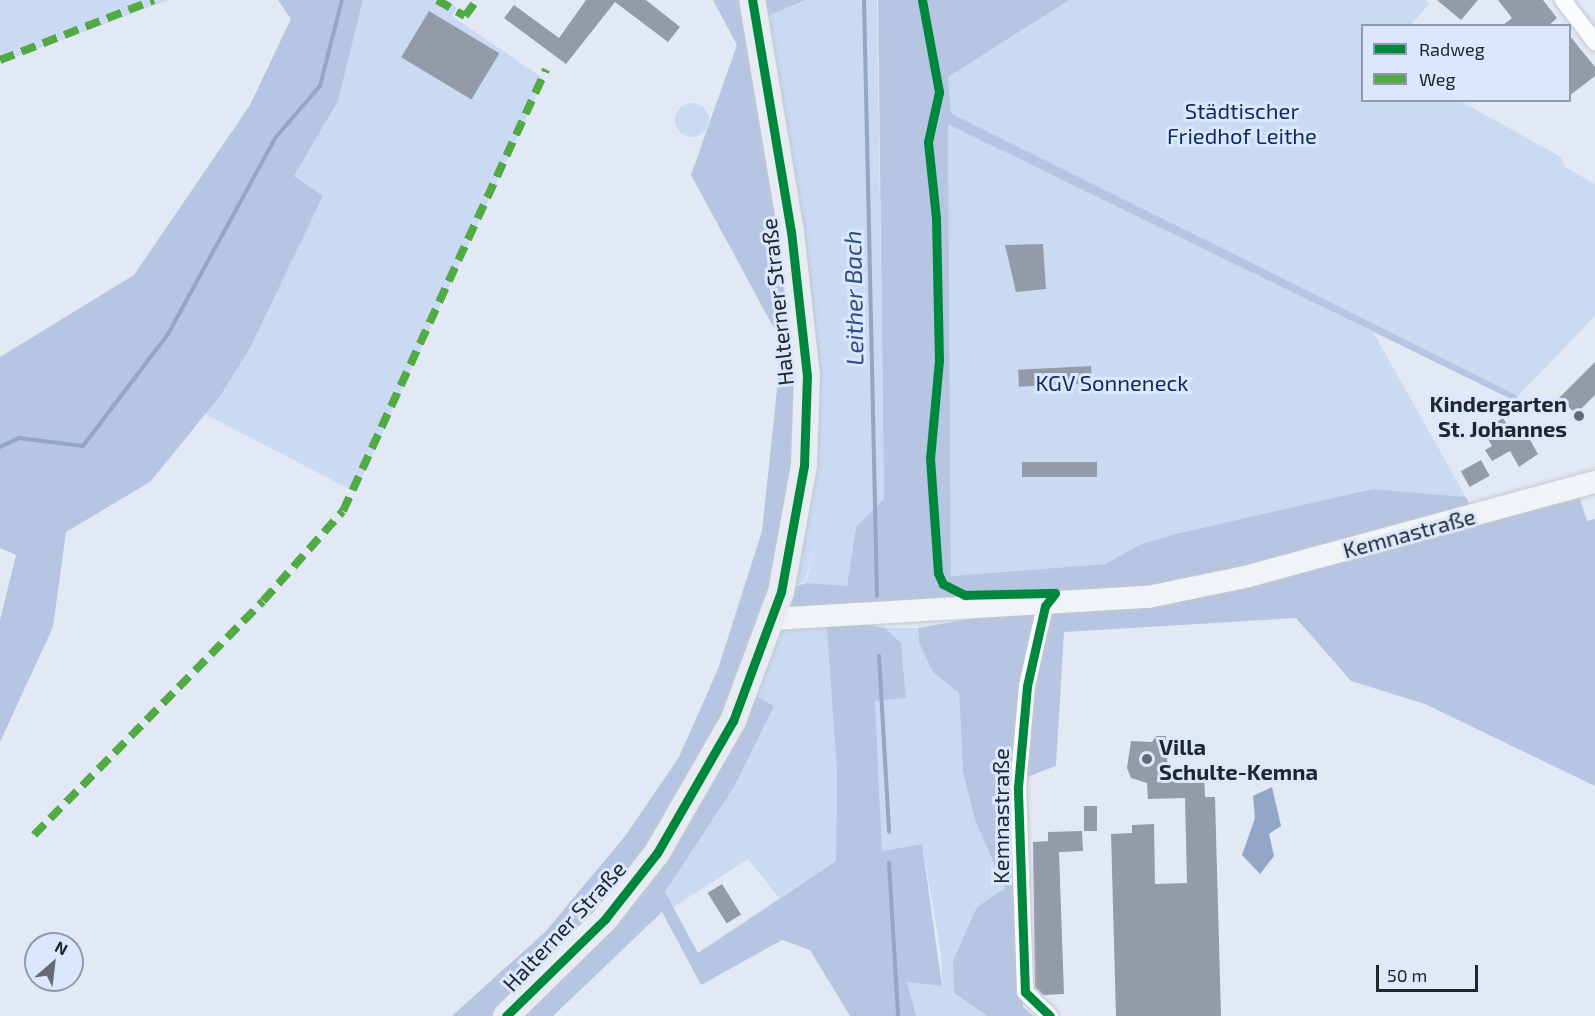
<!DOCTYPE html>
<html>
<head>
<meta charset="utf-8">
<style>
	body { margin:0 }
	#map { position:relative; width:1595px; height:1016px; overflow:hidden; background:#e3e9f4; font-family:"Exo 2",sans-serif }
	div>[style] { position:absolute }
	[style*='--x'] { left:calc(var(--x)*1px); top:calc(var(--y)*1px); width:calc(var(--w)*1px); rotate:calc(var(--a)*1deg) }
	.green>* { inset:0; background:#cadaf3 }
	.round { border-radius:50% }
	.forest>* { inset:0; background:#b5c5e2 }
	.water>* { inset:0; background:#92a6c6 }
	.stream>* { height:4px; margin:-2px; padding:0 2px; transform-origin:2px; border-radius:2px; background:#92a6c6 }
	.building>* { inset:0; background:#949ba8; transform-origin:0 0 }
	.roads { filter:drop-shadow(0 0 2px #c2c7d1) drop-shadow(0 0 2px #c2c7d1) }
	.street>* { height:16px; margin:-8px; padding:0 8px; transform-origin:8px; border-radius:8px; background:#fbfcfd }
	.secondary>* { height:22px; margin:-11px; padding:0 11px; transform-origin:11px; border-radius:11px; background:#f1f4f7 }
	.primary>* { height:26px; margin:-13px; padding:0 13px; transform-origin:13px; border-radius:13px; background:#e7ecf3 }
	.quiet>* { height:8px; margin-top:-4px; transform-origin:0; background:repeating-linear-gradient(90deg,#52aa45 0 15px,transparent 0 23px) }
	.cycleway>* { height:9px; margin:-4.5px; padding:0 4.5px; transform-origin:4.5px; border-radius:4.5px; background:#00873e }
	.dots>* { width:16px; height:16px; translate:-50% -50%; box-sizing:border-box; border:3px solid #dbe7fc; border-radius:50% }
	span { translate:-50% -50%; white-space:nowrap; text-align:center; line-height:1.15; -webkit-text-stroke:6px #dbe7fc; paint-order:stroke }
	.park-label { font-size:22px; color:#0d2b5e }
	.street-label { font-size:22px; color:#20262f }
	.poi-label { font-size:22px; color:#20262f; font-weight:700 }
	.right { translate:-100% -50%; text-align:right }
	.left { translate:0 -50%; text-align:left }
	.water-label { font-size:24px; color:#2d4d84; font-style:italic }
	.legend { position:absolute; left:1361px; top:24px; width:210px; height:78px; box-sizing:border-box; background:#dbe7fc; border:2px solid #909aaa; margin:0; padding:8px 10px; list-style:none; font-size:18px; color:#20262f }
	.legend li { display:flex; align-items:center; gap:12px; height:30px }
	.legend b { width:30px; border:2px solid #909aaa }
	.north { position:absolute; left:24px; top:932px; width:60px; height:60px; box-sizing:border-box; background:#dbe7fc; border:2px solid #909aaa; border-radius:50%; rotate:28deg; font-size:16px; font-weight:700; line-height:24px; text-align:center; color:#20262f }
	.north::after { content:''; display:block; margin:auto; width:21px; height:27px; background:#646a74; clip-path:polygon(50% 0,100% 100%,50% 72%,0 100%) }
	.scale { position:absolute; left:1376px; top:965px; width:102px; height:27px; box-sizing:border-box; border:3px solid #20262f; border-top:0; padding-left:8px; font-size:18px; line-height:21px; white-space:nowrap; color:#20262f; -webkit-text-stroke:4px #dbe7fc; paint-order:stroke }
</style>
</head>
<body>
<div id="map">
	<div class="green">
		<div style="clip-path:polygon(0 0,169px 0,0 63px)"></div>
		<div style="clip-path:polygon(363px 0,448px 0,457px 8px,452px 16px,544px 79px,355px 492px,205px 414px,251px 346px,323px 196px,294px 176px,338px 101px)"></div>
		<div style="clip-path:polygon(807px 0,877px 0,884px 499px,856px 527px,847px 586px,806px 583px,817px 535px,805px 582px,782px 591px,797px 529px,758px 20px)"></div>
		<div style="clip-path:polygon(1069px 0,1426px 0,1429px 4px,1411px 25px,1362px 26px,1362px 100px,1460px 101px,1561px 157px,1565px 167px,1595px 184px,1595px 316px,1518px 396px,951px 113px,948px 77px)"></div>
		<div class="round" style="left:675px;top:103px;width:34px;height:34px"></div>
		<div style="clip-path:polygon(948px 123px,1373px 332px,1466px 497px,1373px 489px,1141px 544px,1105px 564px,951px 576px)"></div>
		<div style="clip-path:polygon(826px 617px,837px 772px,836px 861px,779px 898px,748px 859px,672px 908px,665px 892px,734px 787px,773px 707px,748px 691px,774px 620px)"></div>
		<div style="clip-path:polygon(885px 628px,918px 628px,919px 643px,933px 672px,959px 692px,963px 772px,975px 820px,1006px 888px,977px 907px,954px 993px,987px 1016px,916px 1016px,906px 982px,942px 986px,941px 954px,922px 844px,882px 851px,875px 701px,906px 698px,901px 643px)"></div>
	</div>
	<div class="forest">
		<div style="clip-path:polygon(278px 0,363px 0,338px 101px,294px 176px,323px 196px,251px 346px,220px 396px,150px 482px,66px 532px,53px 627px,0 742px,0 620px,16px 555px,0 548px,0 357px,134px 275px,250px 105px,291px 19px)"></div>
		<div style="clip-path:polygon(713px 0,749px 0,804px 336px,802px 465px,745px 690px,774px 706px,734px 787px,665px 892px,698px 953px,836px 861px,837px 772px,826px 617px,885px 628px,901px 643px,906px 698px,875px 701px,882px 851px,922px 844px,942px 986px,907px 982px,916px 1016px,850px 1016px,810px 950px,782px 940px,701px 985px,662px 912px,553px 1016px,452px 1016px,545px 932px,626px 835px,679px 757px,718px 669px,762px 531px,782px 343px,691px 175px,737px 45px)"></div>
		<div style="clip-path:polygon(755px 0,806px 0,758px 20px)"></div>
		<div style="clip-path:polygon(878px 0,1069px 0,948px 77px,951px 113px,1518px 396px,1515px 401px,948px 124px,951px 576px,1105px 564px,1141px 544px,1176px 534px,1373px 489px,1466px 497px,1478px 521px,1578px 493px,1587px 521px,1595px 519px,1595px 786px,1425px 704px,1351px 681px,1296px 618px,1064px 632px,1056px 766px,1011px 783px,1023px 1007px,1033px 1016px,987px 1016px,954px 993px,953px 961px,977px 907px,1005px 888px,975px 820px,963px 772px,959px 693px,933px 672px,919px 643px,918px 628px,1030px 608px,775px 619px,782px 591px,806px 583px,847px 586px,856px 527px,884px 499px)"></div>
	</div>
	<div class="water">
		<div style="clip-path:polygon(1272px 787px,1281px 826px,1269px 834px,1274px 856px,1260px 874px,1242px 855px,1255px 818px,1253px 796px)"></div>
	</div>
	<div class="stream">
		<div style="--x:864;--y:0;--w:596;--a:88.75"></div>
		<div style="--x:0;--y:447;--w:21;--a:-25"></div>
		<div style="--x:19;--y:438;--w:64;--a:7.1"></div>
		<div style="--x:83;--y:446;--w:141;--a:-52.8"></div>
		<div style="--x:168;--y:334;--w:225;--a:-61.3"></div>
		<div style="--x:276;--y:137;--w:67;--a:-49.2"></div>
		<div style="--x:320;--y:86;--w:89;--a:-75.7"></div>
		<div style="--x:879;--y:656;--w:176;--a:86.7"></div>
		<div style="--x:889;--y:863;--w:153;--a:86.6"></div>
	</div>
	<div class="building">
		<div style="clip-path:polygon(586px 0,646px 0,680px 27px,668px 42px,615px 2px,566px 64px,504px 18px,514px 5px,559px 38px)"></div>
		<div style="clip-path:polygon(1437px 0,1478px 0,1461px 20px)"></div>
		<div style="clip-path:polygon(1498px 0,1543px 0,1557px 18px,1548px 26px,1502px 26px,1512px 18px)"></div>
		<div style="left:429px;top:11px;width:82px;height:54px;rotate:31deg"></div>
		<div style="clip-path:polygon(1569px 35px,1595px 67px,1595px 76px,1569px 96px)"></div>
		<div style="clip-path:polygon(1043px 244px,1046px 289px,1016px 292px,1005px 245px)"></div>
		<div style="clip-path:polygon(1595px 362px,1595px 395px,1576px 414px,1559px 398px)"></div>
		<div style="left:1091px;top:366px;width:17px;height:73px;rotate:87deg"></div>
		<div style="clip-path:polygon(1503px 418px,1514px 437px,1525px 431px,1538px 454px,1519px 467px,1510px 451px,1492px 461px,1485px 450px,1492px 446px,1483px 430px)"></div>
		<div style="left:1481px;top:460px;width:18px;height:23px;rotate:61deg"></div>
		<div style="left:1097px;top:462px;width:15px;height:75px;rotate:90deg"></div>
		<div style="clip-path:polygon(1156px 736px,1166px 736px,1168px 775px,1204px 774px,1205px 797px,1215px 797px,1221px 1016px,1116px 1016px,1111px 834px,1132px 833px,1132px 825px,1154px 824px,1155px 884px,1187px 883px,1185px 798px,1148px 799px,1147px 783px,1131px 778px,1127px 768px,1131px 741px,1152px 742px)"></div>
		<div style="left:1097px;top:806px;width:25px;height:13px;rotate:90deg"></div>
		<div style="clip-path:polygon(1082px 831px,1083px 851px,1059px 852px,1064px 994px,1043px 995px,1035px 987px,1033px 842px,1048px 841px,1048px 832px)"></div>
		<div style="left:722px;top:884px;width:36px;height:17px;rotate:58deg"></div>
	</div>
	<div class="roads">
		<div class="street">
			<div style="--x:1563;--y:0;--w:53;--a:52.7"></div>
			<div style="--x:1045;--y:606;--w:82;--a:102.7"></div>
			<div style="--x:1027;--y:686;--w:101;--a:95.1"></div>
			<div style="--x:1018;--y:787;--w:205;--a:88"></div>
			<div style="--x:1025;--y:992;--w:35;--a:44"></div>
		</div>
		<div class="secondary">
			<div style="--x:773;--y:619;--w:376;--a:-3.4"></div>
			<div style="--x:1148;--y:597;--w:99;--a:-11.7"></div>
			<div style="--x:1245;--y:577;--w:363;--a:-15.2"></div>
		</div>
		<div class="primary">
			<div style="--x:506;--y:1016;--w:139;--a:-44.4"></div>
			<div style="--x:605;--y:919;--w:84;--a:-51.8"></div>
			<div style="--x:657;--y:853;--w:152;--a:-60.1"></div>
			<div style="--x:733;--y:721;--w:138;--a:-69.6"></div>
			<div style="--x:781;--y:592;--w:129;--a:-79.7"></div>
			<div style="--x:804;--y:465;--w:89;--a:-88.1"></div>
			<div style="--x:807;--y:376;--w:145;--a:-96.3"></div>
			<div style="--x:791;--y:232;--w:235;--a:-99.5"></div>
		</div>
	</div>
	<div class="quiet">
		<div style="--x:437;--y:0;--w:32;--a:30"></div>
		<div style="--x:465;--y:16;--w:20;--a:-53"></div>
		<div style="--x:0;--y:60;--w:165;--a:-21.3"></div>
		<div style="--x:34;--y:835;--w:327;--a:-45.6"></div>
		<div style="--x:263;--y:601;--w:120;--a:-48.4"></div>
		<div style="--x:343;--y:511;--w:486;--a:-65.3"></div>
	</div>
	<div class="cycleway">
		<div style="--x:922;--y:0;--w:94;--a:79.5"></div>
		<div style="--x:939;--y:92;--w:51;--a:102.4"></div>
		<div style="--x:928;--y:142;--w:76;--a:84"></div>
		<div style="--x:936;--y:218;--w:142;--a:88.8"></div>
		<div style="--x:939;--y:360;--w:98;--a:95.2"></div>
		<div style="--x:930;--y:458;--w:115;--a:86"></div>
		<div style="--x:938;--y:573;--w:12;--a:66"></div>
		<div style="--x:943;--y:584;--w:25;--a:27"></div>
		<div style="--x:965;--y:595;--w:90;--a:-1.3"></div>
		<div style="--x:506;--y:1016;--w:139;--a:-44.4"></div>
		<div style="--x:605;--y:919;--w:84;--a:-51.8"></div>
		<div style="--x:657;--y:853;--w:152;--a:-60.1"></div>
		<div style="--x:733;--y:721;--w:138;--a:-69.6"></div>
		<div style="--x:781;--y:592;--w:129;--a:-79.7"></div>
		<div style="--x:804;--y:465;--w:89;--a:-88.1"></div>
		<div style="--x:807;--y:376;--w:145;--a:-96.3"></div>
		<div style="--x:791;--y:232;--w:235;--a:-99.5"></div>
		<div style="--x:1050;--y:1016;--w:35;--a:-136"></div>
		<div style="--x:1025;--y:992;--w:205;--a:-92"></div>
		<div style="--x:1018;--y:787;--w:101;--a:-84.9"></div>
		<div style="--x:1027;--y:686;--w:82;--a:-77.3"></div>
		<div style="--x:1045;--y:606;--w:16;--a:-52"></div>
	</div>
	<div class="dots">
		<div style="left:1579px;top:416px;background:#646a74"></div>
		<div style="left:1147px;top:759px;background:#646a74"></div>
	</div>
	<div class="park-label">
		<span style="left:1242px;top:123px">Städtischer<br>Friedhof Leithe</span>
		<span style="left:1112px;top:383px">KGV Sonneneck</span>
	</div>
	<div class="street-label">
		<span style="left:777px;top:302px;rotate:-96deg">Halterner Straße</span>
		<span style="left:1409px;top:533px;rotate:-15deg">Kemnastraße</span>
		<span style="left:1001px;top:816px;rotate:-90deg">Kemnastraße</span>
		<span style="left:564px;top:926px;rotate:-47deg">Halterner Straße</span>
	</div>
	<div class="poi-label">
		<span class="right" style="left:1567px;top:416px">Kindergarten<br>St. Johannes</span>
		<span class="left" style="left:1159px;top:759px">Villa<br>Schulte-Kemna</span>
	</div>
	<div class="water-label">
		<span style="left:853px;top:298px;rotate:-91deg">Leither Bach</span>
	</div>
	<ul class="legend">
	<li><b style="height:8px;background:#00873e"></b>Radweg</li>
	<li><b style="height:8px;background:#52aa45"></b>Weg</li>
	</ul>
	<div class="north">N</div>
	<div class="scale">50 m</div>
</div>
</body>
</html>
